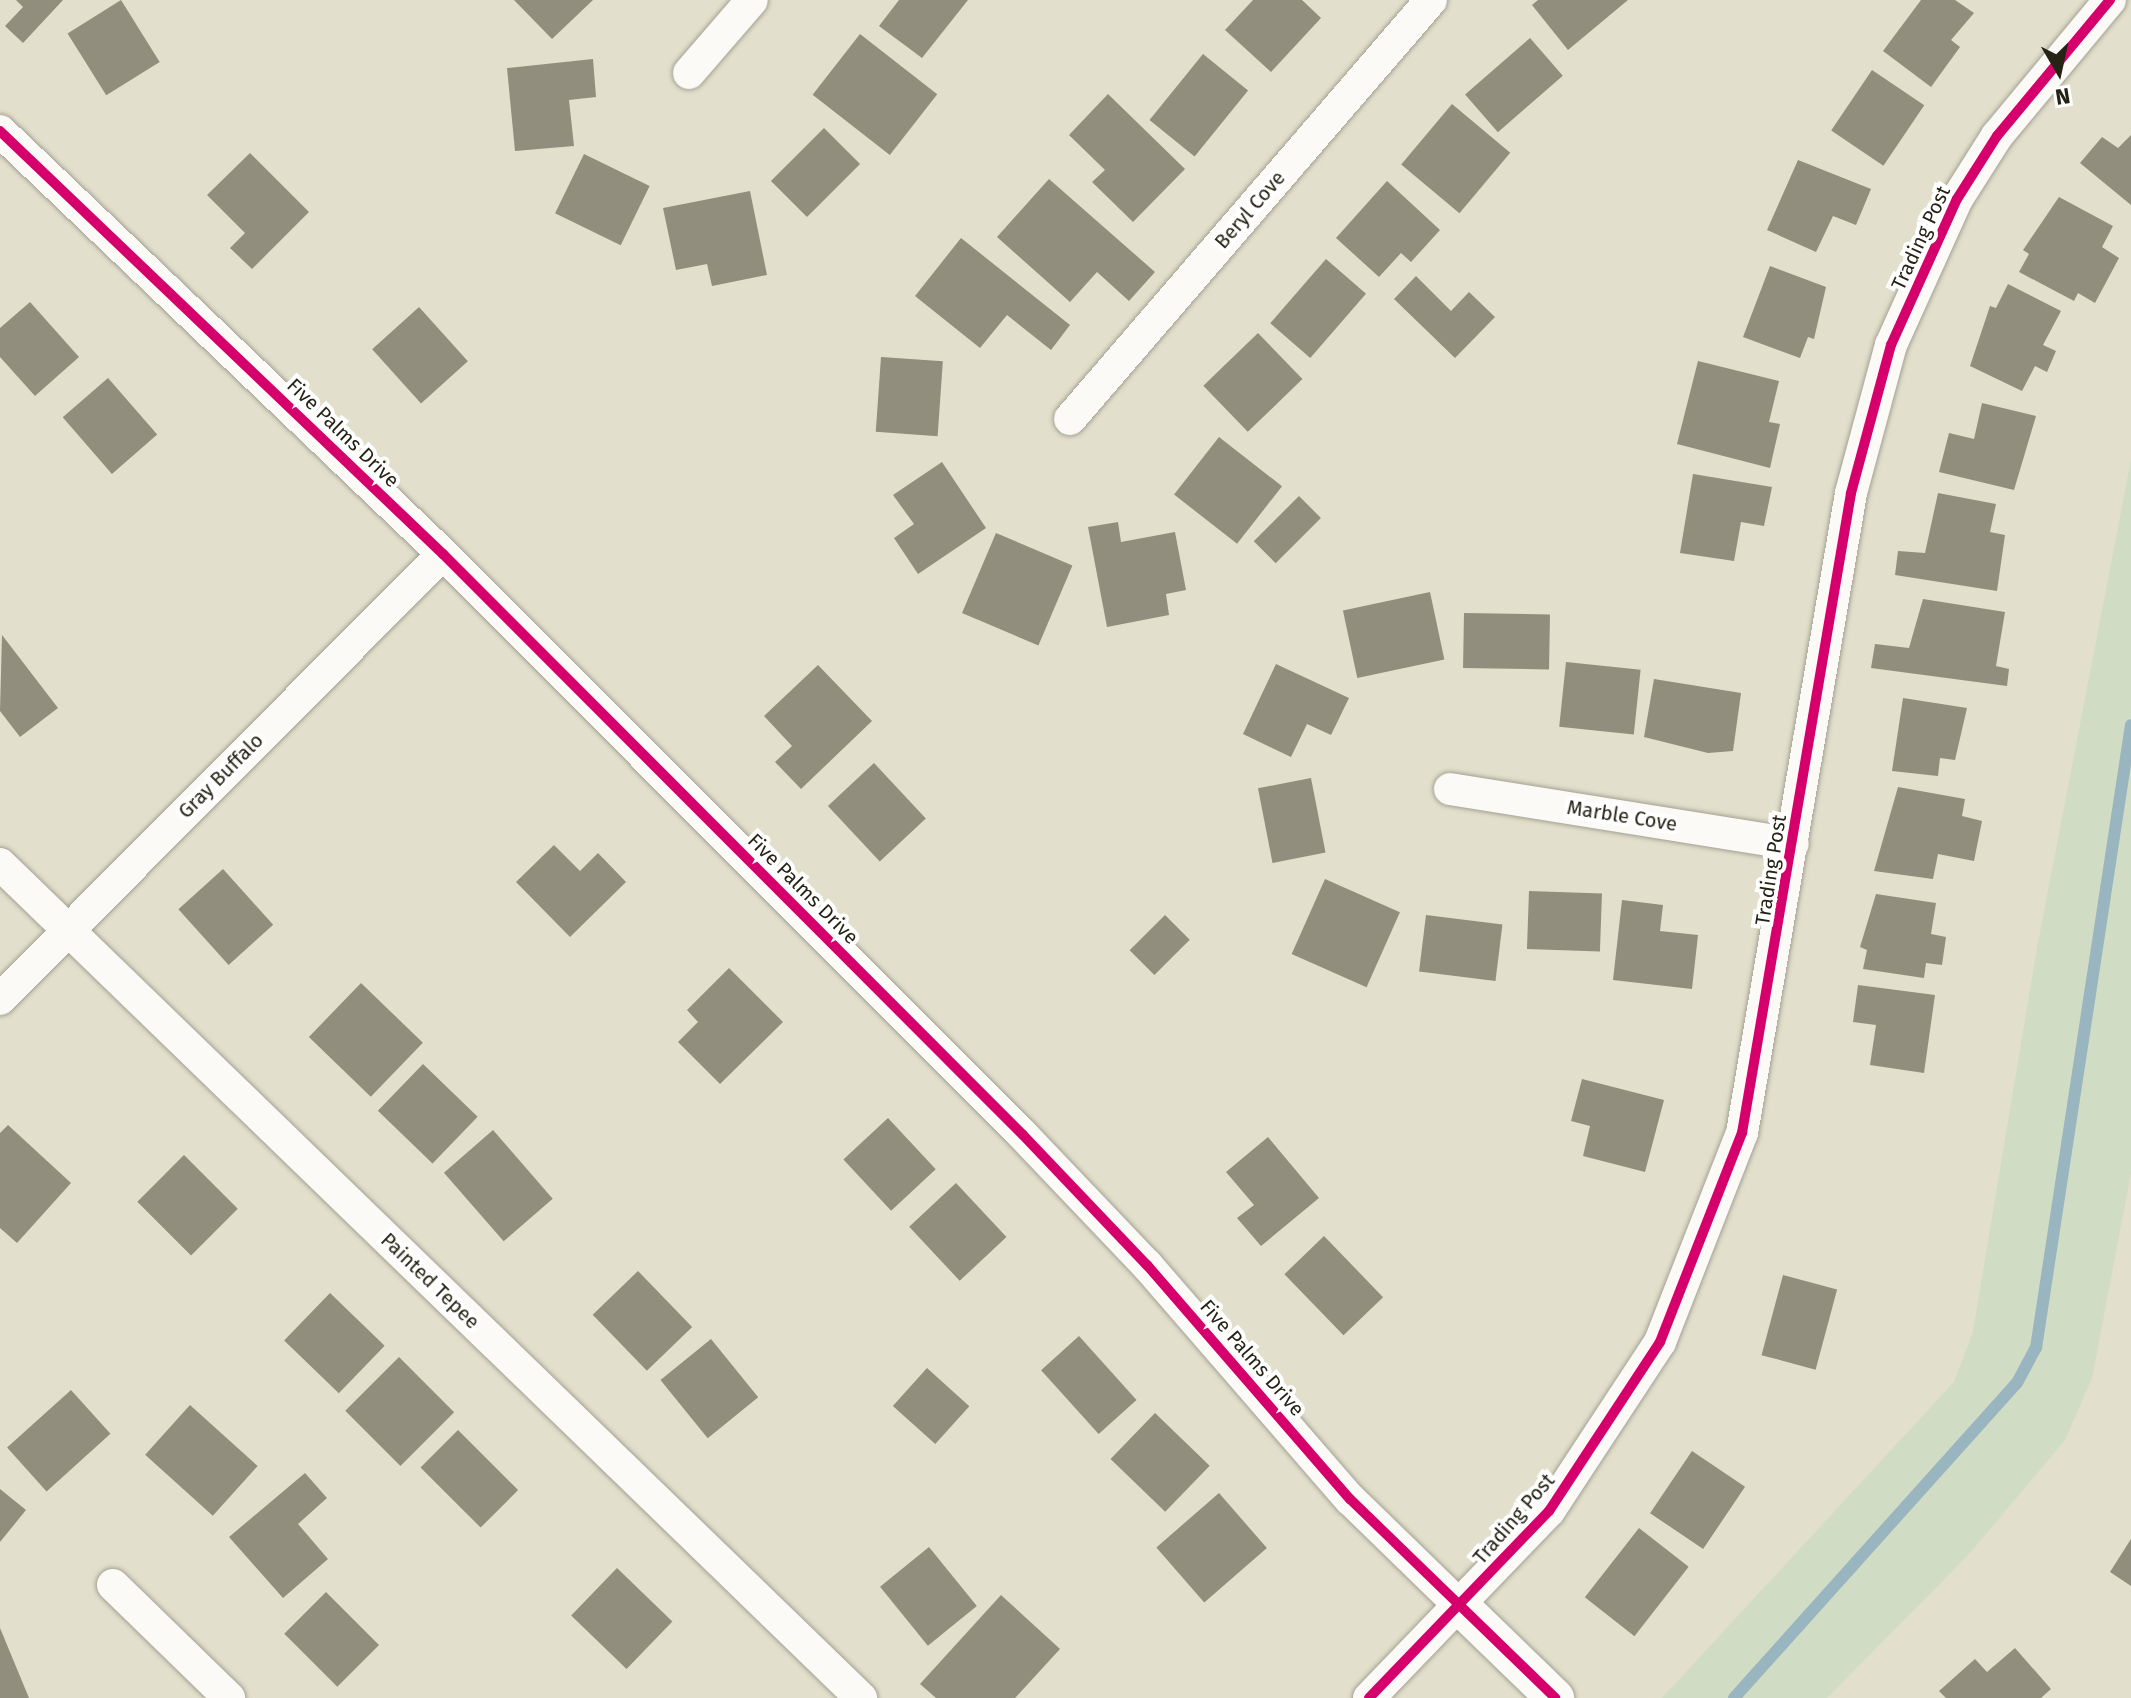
<!DOCTYPE html>
<html>
<head>
<meta charset="utf-8">
<style>
	body { margin:0 }
	#map { position:relative; width:2131px; height:1698px; overflow:hidden; background:#e2dfcc; font-family:"Fira Sans",sans-serif }
	div>[style] { position:absolute }
	[style*='--x'] { left:calc(var(--x)*1px); top:calc(var(--y)*1px); width:calc(var(--w)*1px); rotate:calc(var(--a)*1deg) }
	.green>* { inset:0; background:#d0dcc3 }
	.stream>* { height:12px; margin:-6px; padding:0 6px; transform-origin:6px; border-radius:6px; background:#98b5c0 }
	.building>* { inset:0; background:#918e7e; transform-origin:0 0 }
	.roads { filter:drop-shadow(0 0 2px #a4a193) drop-shadow(0 0 2px #a4a193) }
	.minor>* { height:32px; margin:-16px; padding:0 16px; transform-origin:16px; border-radius:16px; background:#fbfaf7 }
	.tertiary>* { height:38px; margin:-19px; padding:0 19px; transform-origin:19px; border-radius:19px; background:#fbfaf7 }
	.cycleway>* { height:10px; margin:-5px; padding:0 5px; transform-origin:5px; border-radius:5px; background:#d6006c }
	span { translate:-50% -50%; white-space:nowrap; text-align:center; line-height:1.15; -webkit-text-stroke:8px #fff; paint-order:stroke }
	.street-label { font-size:20px; color:#252315 }
	.north { position:absolute; left:2019px; top:32px; width:80px; height:80px; -webkit-text-stroke:6px #fff; paint-order:stroke; rotate:171deg; font-size:22px; font-weight:700; line-height:32px; text-align:center; color:#252315 }
	.north::after { content:''; display:block; margin:auto; width:28px; height:36px; background:#252315; clip-path:polygon(50% 0,100% 100%,50% 72%,0 100%) }
</style>
</head>
<body>
<div id="map">
	<div class="green">
		<div style="clip-path:polygon(2131px 460px,2131px 1173px,2092px 1378px,2065px 1440px,1969px 1554px,1827px 1698px,1662px 1698px,1954px 1382px,1973px 1332px,2037px 948px)"></div>
	</div>
	<div class="stream">
		<div style="--x:1734;--y:1698;--w:423;--a:-48.1"></div>
		<div style="--x:2017;--y:1383;--w:40;--a:-62"></div>
		<div style="--x:2036;--y:1348;--w:630;--a:-81.33"></div>
	</div>
	<div class="building">
		<div style="clip-path:polygon(16px 0,63px 0,23px 43px,5px 26px,23px 7px)"></div>
		<div style="left:121px;top:0;width:73px;height:63px;rotate:58deg"></div>
		<div style="clip-path:polygon(514px 0,593px 0,552px 39px)"></div>
		<div style="clip-path:polygon(899px 0,968px 0,922px 58px,879px 26px)"></div>
		<div style="clip-path:polygon(1253px 0,1302px 0,1321px 18px,1271px 72px,1225px 30px)"></div>
		<div style="clip-path:polygon(1538px 0,1628px 0,1568px 50px,1532px 5px)"></div>
		<div style="clip-path:polygon(1921px 0,1955px 0,1974px 13px,1951px 40px,1960px 47px,1931px 87px,1883px 51px)"></div>
		<div style="left:860px;top:34px;width:98px;height:77px;rotate:38deg"></div>
		<div style="left:1530px;top:38px;width:50px;height:86px;rotate:49deg"></div>
		<div style="left:1203px;top:54px;width:58px;height:85px;rotate:39deg"></div>
		<div style="clip-path:polygon(593px 59px,596px 97px,569px 100px,574px 146px,515px 151px,507px 68px)"></div>
		<div style="left:1872px;top:70px;width:63px;height:73px;rotate:34deg"></div>
		<div style="clip-path:polygon(1108px 94px,1185px 169px,1133px 222px,1092px 182px,1105px 170px,1069px 135px)"></div>
		<div style="left:1452px;top:104px;width:76px;height:79px;rotate:40deg"></div>
		<div style="left:824px;top:128px;width:51px;height:75px;rotate:45deg"></div>
		<div style="clip-path:polygon(2131px 135px,2131px 205px,2080px 163px,2102px 137px,2118px 148px)"></div>
		<div style="clip-path:polygon(250px 153px,309px 212px,252px 269px,230px 248px,245px 233px,207px 195px)"></div>
		<div style="left:584px;top:154px;width:73px;height:66px;rotate:26deg"></div>
		<div style="clip-path:polygon(1798px 160px,1871px 189px,1856px 225px,1833px 216px,1816px 252px,1767px 230px)"></div>
		<div style="clip-path:polygon(1049px 179px,1155px 272px,1129px 301px,1097px 272px,1070px 302px,997px 237px)"></div>
		<div style="clip-path:polygon(1387px 181px,1440px 230px,1411px 262px,1401px 253px,1379px 277px,1336px 238px)"></div>
		<div style="clip-path:polygon(750px 191px,767px 275px,712px 286px,707px 264px,676px 270px,663px 208px)"></div>
		<div style="clip-path:polygon(2059px 197px,2113px 226px,2102px 247px,2119px 258px,2095px 303px,2078px 293px,2074px 301px,2019px 272px,2029px 254px,2023px 250px)"></div>
		<div style="clip-path:polygon(961px 238px,1070px 325px,1051px 350px,1007px 315px,980px 348px,915px 296px)"></div>
		<div style="left:1326px;top:259px;width:53px;height:85px;rotate:41deg"></div>
		<div style="clip-path:polygon(1770px 266px,1826px 287px,1814px 339px,1808px 337px,1800px 358px,1743px 337px)"></div>
		<div style="clip-path:polygon(1416px 276px,1451px 311px,1469px 292px,1495px 317px,1455px 358px,1394px 299px)"></div>
		<div style="clip-path:polygon(2008px 284px,2061px 311px,2043px 345px,2056px 351px,2047px 372px,2035px 366px,2022px 391px,1970px 366px,1990px 306px,1996px 308px)"></div>
		<div style="clip-path:polygon(30px 302px,79px 357px,35px 396px,0 357px,0 328px)"></div>
		<div style="left:419px;top:307px;width:73px;height:63px;rotate:48deg"></div>
		<div style="left:1258px;top:333px;width:64px;height:76px;rotate:46deg"></div>
		<div style="left:881px;top:357px;width:62px;height:75px;rotate:4deg"></div>
		<div style="clip-path:polygon(1698px 361px,1779px 381px,1769px 422px,1780px 424px,1770px 468px,1677px 444px)"></div>
		<div style="left:108px;top:378px;width:75px;height:60px;rotate:49deg"></div>
		<div style="clip-path:polygon(1982px 403px,2036px 416px,2014px 490px,1939px 472px,1949px 433px,1974px 439px)"></div>
		<div style="left:1219px;top:437px;width:80px;height:73px;rotate:38deg"></div>
		<div style="clip-path:polygon(942px 462px,986px 528px,918px 574px,894px 538px,914px 524px,893px 495px)"></div>
		<div style="clip-path:polygon(1693px 474px,1772px 487px,1764px 526px,1741px 522px,1734px 561px,1680px 553px)"></div>
		<div style="clip-path:polygon(1938px 493px,1996px 504px,1990px 532px,2005px 535px,1997px 591px,1895px 575px,1898px 551px,1925px 553px)"></div>
		<div style="left:1299px;top:496px;width:31px;height:64px;rotate:45deg"></div>
		<div style="clip-path:polygon(1118px 522px,1121px 542px,1175px 532px,1186px 590px,1166px 594px,1169px 615px,1107px 627px,1088px 527px)"></div>
		<div style="left:996px;top:533px;width:83px;height:87px;rotate:23deg"></div>
		<div style="left:1430px;top:592px;width:69px;height:89px;rotate:78deg"></div>
		<div style="clip-path:polygon(1923px 599px,2005px 612px,1996px 666px,2009px 669px,2007px 686px,1871px 668px,1875px 644px,1909px 648px)"></div>
		<div style="left:1464px;top:613px;width:86px;height:55px;rotate:1deg"></div>
		<div style="clip-path:polygon(2px 635px,58px 708px,20px 737px,0 711px)"></div>
		<div style="left:1566px;top:662px;width:75px;height:65px;rotate:6deg"></div>
		<div style="clip-path:polygon(1276px 664px,1349px 698px,1331px 735px,1307px 724px,1291px 757px,1243px 734px)"></div>
		<div style="clip-path:polygon(818px 665px,872px 721px,801px 789px,775px 762px,792px 746px,764px 716px)"></div>
		<div style="clip-path:polygon(1654px 679px,1741px 693px,1733px 751px,1708px 753px,1644px 737px)"></div>
		<div style="clip-path:polygon(1903px 698px,1967px 708px,1955px 760px,1940px 758px,1938px 776px,1892px 771px)"></div>
		<div style="left:874px;top:763px;width:76px;height:63px;rotate:47deg"></div>
		<div style="left:1311px;top:778px;width:76px;height:54px;rotate:79deg"></div>
		<div style="clip-path:polygon(1898px 787px,1965px 799px,1962px 816px,1982px 821px,1974px 861px,1938px 854px,1933px 879px,1874px 871px)"></div>
		<div style="clip-path:polygon(554px 845px,580px 871px,598px 853px,626px 882px,570px 937px,516px 882px)"></div>
		<div style="left:223px;top:869px;width:75px;height:60px;rotate:48deg"></div>
		<div style="left:1325px;top:879px;width:82px;height:82px;rotate:24deg"></div>
		<div style="left:1529px;top:891px;width:73px;height:58px;rotate:2deg"></div>
		<div style="clip-path:polygon(1876px 894px,1936px 903px,1931px 934px,1946px 937px,1942px 965px,1926px 963px,1924px 978px,1863px 969px,1867px 950px,1860px 947px)"></div>
		<div style="clip-path:polygon(1622px 900px,1663px 905px,1660px 931px,1698px 935px,1692px 989px,1613px 980px)"></div>
		<div style="left:1165px;top:915px;width:35px;height:50px;rotate:45deg"></div>
		<div style="left:1426px;top:915px;width:77px;height:57px;rotate:7deg"></div>
		<div style="clip-path:polygon(729px 968px,783px 1022px,720px 1084px,678px 1042px,698px 1022px,687px 1010px)"></div>
		<div style="left:361px;top:983px;width:86px;height:75px;rotate:44deg"></div>
		<div style="clip-path:polygon(1858px 985px,1935px 995px,1924px 1073px,1870px 1065px,1876px 1025px,1853px 1022px)"></div>
		<div style="left:423px;top:1064px;width:76px;height:65px;rotate:44deg"></div>
		<div style="clip-path:polygon(1582px 1079px,1664px 1100px,1645px 1172px,1583px 1156px,1590px 1126px,1571px 1121px)"></div>
		<div style="left:888px;top:1118px;width:70px;height:61px;rotate:47deg"></div>
		<div style="clip-path:polygon(8px 1125px,71px 1183px,17px 1243px,0 1228px,0 1133px)"></div>
		<div style="left:493px;top:1130px;width:91px;height:65px;rotate:49deg"></div>
		<div style="clip-path:polygon(1268px 1137px,1319px 1198px,1261px 1246px,1237px 1218px,1254px 1205px,1226px 1172px)"></div>
		<div style="left:184px;top:1155px;width:76px;height:66px;rotate:45deg"></div>
		<div style="left:956px;top:1183px;width:74px;height:64px;rotate:47deg"></div>
		<div style="left:1324px;top:1236px;width:85px;height:55px;rotate:46deg"></div>
		<div style="left:638px;top:1271px;width:78px;height:63px;rotate:46deg"></div>
		<div style="left:1783px;top:1275px;width:56px;height:83px;rotate:15deg"></div>
		<div style="left:330px;top:1293px;width:76px;height:66px;rotate:44deg"></div>
		<div style="left:1079px;top:1336px;width:86px;height:51px;rotate:48deg"></div>
		<div style="left:711px;top:1339px;width:75px;height:65px;rotate:51deg"></div>
		<div style="left:399px;top:1357px;width:78px;height:76px;rotate:45deg"></div>
		<div style="left:927px;top:1368px;width:57px;height:51px;rotate:42deg"></div>
		<div style="left:71px;top:1390px;width:59px;height:86px;rotate:48deg"></div>
		<div style="left:190px;top:1405px;width:91px;height:67px;rotate:42deg"></div>
		<div style="left:1155px;top:1413px;width:76px;height:64px;rotate:44deg"></div>
		<div style="left:458px;top:1430px;width:85px;height:53px;rotate:45deg"></div>
		<div style="left:1692px;top:1451px;width:64px;height:75px;rotate:34deg"></div>
		<div style="clip-path:polygon(305px 1473px,327px 1498px,298px 1524px,328px 1559px,283px 1598px,229px 1537px)"></div>
		<div style="clip-path:polygon(0 1489px,26px 1510px,0 1542px)"></div>
		<div style="left:1219px;top:1493px;width:73px;height:83px;rotate:49deg"></div>
		<div style="left:1639px;top:1528px;width:63px;height:88px;rotate:38deg"></div>
		<div style="clip-path:polygon(2131px 1539px,2131px 1586px,2110px 1572px)"></div>
		<div style="left:929px;top:1547px;width:76px;height:63px;rotate:51deg"></div>
		<div style="left:617px;top:1568px;width:77px;height:66px;rotate:44deg"></div>
		<div style="left:326px;top:1592px;width:75px;height:59px;rotate:45deg"></div>
		<div style="clip-path:polygon(1001px 1595px,1060px 1649px,1015px 1698px,936px 1698px,920px 1684px)"></div>
		<div style="clip-path:polygon(0 1628px,29px 1698px,0 1698px)"></div>
		<div style="clip-path:polygon(2015px 1648px,2051px 1689px,2041px 1698px,1946px 1698px,1939px 1691px,1975px 1659px,1987px 1672px)"></div>
	</div>
	<div class="roads">
		<div class="minor">
			<div style="--x:689;--y:73;--w:96;--a:-49.2"></div>
			<div style="--x:0;--y:131;--w:613;--a:43.68"></div>
			<div style="--x:443;--y:554;--w:821;--a:45.05"></div>
			<div style="--x:1023;--y:1135;--w:180;--a:46.4"></div>
			<div style="--x:1147;--y:1265;--w:310;--a:49.1"></div>
			<div style="--x:1350;--y:1499;--w:152;--a:44.2"></div>
			<div style="--x:1070;--y:419;--w:553;--a:-49.25"></div>
			<div style="--x:1450;--y:789;--w:347;--a:9.1"></div>
			<div style="--x:0;--y:864;--w:1199;--a:44.09"></div>
			<div style="--x:0;--y:999;--w:628;--a:-45.13"></div>
			<div style="--x:113;--y:1585;--w:162;--a:44.2"></div>
			<div style="--x:1369;--y:1698;--w:260;--a:-46.1"></div>
			<div style="--x:1549;--y:1511;--w:202;--a:-56.7"></div>
			<div style="--x:1660;--y:1342;--w:225;--a:-68.6"></div>
			<div style="--x:1742;--y:1133;--w:649;--a:-80.33"></div>
			<div style="--x:1851;--y:493;--w:153;--a:-74.9"></div>
			<div style="--x:1891;--y:345;--w:160;--a:-65.7"></div>
			<div style="--x:1957;--y:199;--w:75;--a:-57.6"></div>
			<div style="--x:1997;--y:136;--w:177;--a:-50.3"></div>
		</div>
		<div class="tertiary">
			<div style="--x:1459;--y:1605;--w:134;--a:44.1"></div>
		</div>
	</div>
	<div class="cycleway">
		<div style="--x:0;--y:131;--w:613;--a:43.68"></div>
		<div style="--x:443;--y:554;--w:821;--a:45.05"></div>
		<div style="--x:1023;--y:1135;--w:180;--a:46.4"></div>
		<div style="--x:1147;--y:1265;--w:310;--a:49.1"></div>
		<div style="--x:1350;--y:1499;--w:286;--a:44.1"></div>
		<div style="--x:1369;--y:1698;--w:260;--a:-46.1"></div>
		<div style="--x:1549;--y:1511;--w:202;--a:-56.7"></div>
		<div style="--x:1660;--y:1342;--w:225;--a:-68.6"></div>
		<div style="--x:1742;--y:1133;--w:649;--a:-80.33"></div>
		<div style="--x:1851;--y:493;--w:153;--a:-74.9"></div>
		<div style="--x:1891;--y:345;--w:160;--a:-65.7"></div>
		<div style="--x:1957;--y:199;--w:75;--a:-57.6"></div>
		<div style="--x:1997;--y:136;--w:177;--a:-50.3"></div>
	</div>
	<div class="street-label">
		<span style="left:1250px;top:210px;rotate:-49deg">Beryl Cove</span>
		<span style="left:1921px;top:238px;rotate:-65deg">Trading Post</span>
		<span style="left:343px;top:433px;rotate:44deg">Five Palms Drive</span>
		<span style="left:221px;top:776px;rotate:-45deg">Gray Buffalo</span>
		<span style="left:1622px;top:816px;rotate:9deg">Marble Cove</span>
		<span style="left:1771px;top:870px;rotate:-81deg">Trading Post</span>
		<span style="left:803px;top:889px;rotate:45deg">Five Palms Drive</span>
		<span style="left:430px;top:1281px;rotate:44deg">Painted Tepee</span>
		<span style="left:1252px;top:1358px;rotate:49deg">Five Palms Drive</span>
		<span style="left:1514px;top:1519px;rotate:-49deg">Trading Post</span>
	</div>
	<div class="north">N</div>
</div>
</body>
</html>
